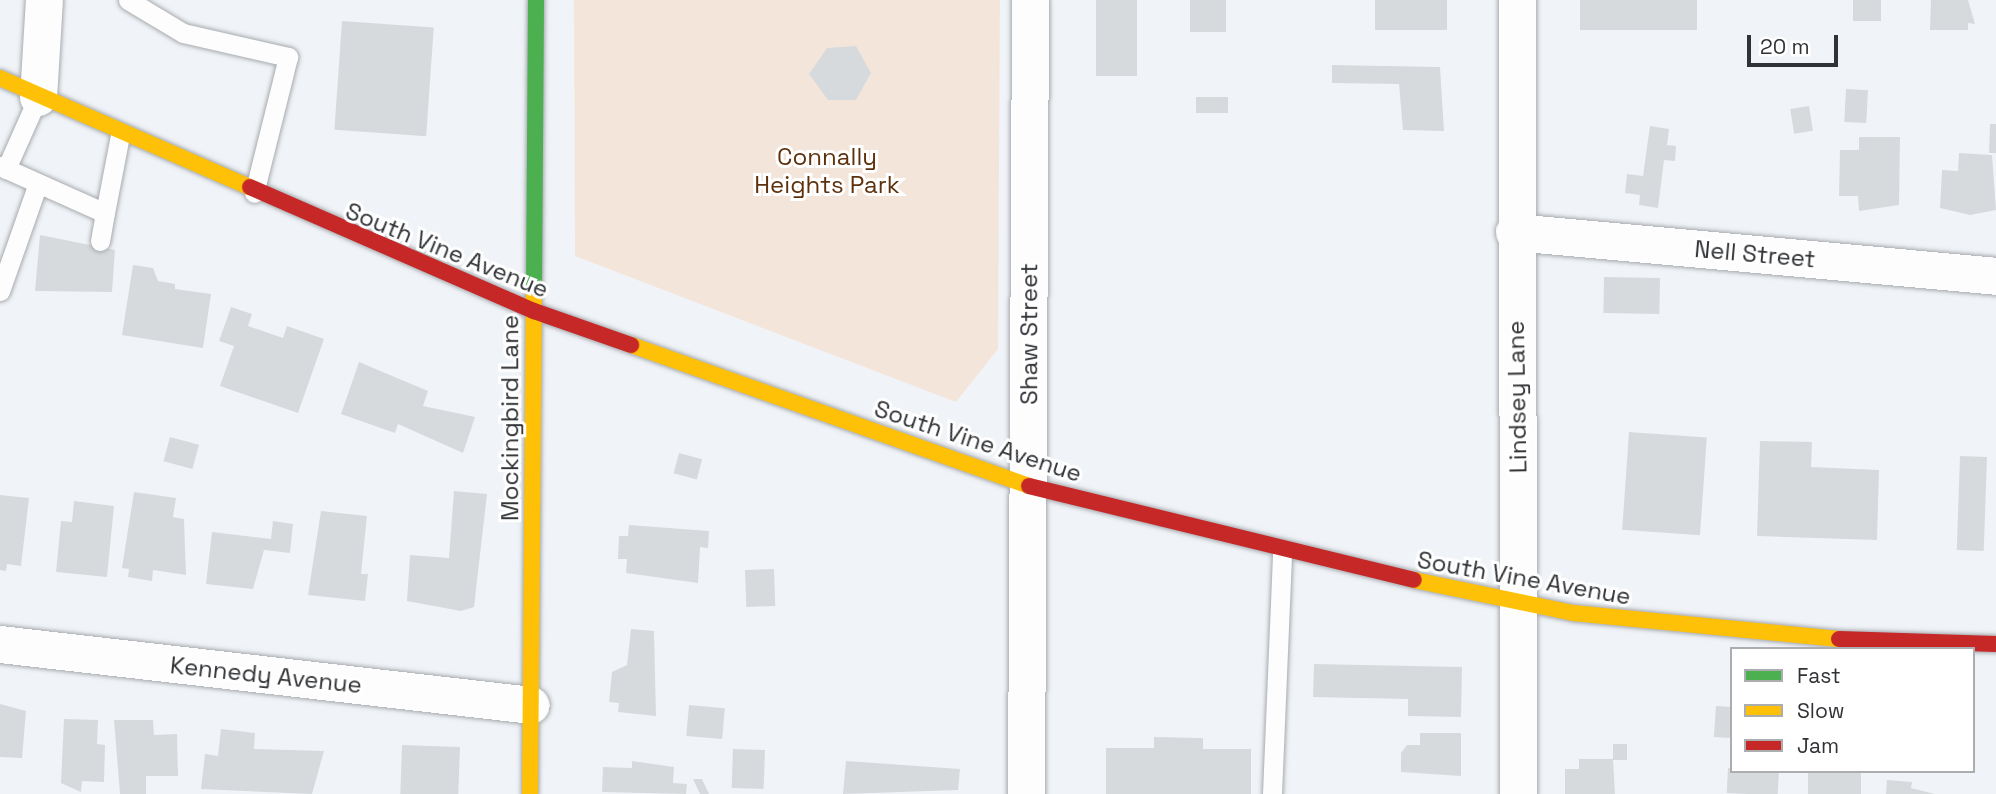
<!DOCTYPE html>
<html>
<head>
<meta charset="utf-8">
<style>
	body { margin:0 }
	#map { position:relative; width:1996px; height:794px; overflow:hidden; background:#f0f4f8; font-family:"Space Grotesk",sans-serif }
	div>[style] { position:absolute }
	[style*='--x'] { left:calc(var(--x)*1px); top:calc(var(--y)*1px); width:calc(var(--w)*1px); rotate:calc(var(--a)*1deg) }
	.green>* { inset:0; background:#f4e5db }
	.building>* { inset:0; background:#d7dadd; transform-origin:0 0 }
	.roads { filter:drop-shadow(0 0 2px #a7aaae) drop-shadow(0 0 2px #a7aaae) }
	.lane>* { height:19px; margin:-9.5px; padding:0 9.5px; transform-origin:9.5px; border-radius:9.5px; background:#fdfdfe }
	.street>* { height:37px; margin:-18.5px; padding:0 18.5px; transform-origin:18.5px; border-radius:18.5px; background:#fdfdfe }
	.fast>* { height:16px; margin:-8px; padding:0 8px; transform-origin:8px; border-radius:8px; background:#4caf50 }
	.slow>* { height:16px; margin:-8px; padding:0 8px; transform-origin:8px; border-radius:8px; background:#ffc107 }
	.jam>* { height:16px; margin:-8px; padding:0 8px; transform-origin:8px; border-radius:8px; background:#c62828 }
	span { translate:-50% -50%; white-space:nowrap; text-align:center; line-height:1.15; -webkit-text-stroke:6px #fff; paint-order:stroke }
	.park-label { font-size:24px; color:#5e310c }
	.street-label { font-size:24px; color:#303235 }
	.legend { position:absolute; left:1730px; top:647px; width:245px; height:126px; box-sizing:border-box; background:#fff; border:2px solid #acadae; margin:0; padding:9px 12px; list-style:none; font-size:21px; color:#303235 }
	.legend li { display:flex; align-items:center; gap:14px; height:35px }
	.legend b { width:35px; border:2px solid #acadae }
	.scale { position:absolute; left:1747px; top:35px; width:91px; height:32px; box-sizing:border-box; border:4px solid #303235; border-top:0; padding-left:9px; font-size:21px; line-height:24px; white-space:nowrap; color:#303235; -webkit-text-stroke:5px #fff; paint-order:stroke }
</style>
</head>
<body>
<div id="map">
	<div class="green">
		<div style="clip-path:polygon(574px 0,1000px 0,998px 349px,956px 402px,575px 256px)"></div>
	</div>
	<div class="building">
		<div style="left:1096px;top:0;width:41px;height:76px"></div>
		<div style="left:1190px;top:0;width:36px;height:32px"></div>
		<div style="left:1375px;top:0;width:72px;height:30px"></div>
		<div style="left:1580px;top:0;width:117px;height:30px"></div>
		<div style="left:1853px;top:0;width:28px;height:21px"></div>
		<div style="clip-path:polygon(1931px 0,1968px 0,1975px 24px,1968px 23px,1968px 30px,1930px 30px)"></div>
		<div style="left:342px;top:21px;width:92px;height:109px;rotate:4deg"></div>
		<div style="clip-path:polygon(856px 46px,871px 73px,856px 100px,828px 100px,809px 74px,827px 48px)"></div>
		<div style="clip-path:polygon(1332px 65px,1440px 67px,1444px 131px,1403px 130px,1399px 84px,1332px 83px)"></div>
		<div style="left:1846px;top:89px;width:22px;height:33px;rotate:3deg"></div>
		<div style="left:1196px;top:97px;width:32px;height:16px"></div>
		<div style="left:1809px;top:106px;width:25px;height:19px;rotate:81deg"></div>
		<div style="clip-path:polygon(1990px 124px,1996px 124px,1996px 153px,1989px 153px)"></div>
		<div style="clip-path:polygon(1650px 126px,1669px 129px,1667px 145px,1676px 146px,1675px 161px,1664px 160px,1658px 208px,1639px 205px,1640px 195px,1625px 193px,1627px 174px,1643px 176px)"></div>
		<div style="clip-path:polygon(1859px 137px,1900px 137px,1899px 205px,1859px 211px,1858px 196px,1839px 196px,1840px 150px,1859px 150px)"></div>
		<div style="clip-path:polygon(1959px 153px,1992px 155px,1996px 210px,1970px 215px,1940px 208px,1942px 170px,1958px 171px)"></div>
		<div style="clip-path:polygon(40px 235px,115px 250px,112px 292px,35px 291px)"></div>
		<div style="clip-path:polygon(133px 265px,153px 268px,158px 281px,175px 284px,175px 289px,211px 294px,203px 348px,122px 335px)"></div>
		<div style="left:1604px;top:277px;width:56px;height:36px;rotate:1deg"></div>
		<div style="clip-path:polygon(231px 307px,252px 314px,248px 326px,283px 338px,287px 326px,324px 339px,298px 413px,220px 386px,234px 346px,219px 341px)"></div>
		<div style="clip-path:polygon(359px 362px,428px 391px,423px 406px,475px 417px,463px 453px,398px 424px,395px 433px,341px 414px)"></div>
		<div style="left:1629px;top:432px;width:78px;height:98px;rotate:4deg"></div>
		<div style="left:170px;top:437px;width:30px;height:25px;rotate:15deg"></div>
		<div style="clip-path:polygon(1760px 441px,1812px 442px,1811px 467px,1879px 470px,1877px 540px,1757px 536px)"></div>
		<div style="left:679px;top:453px;width:24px;height:21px;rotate:15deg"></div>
		<div style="left:1960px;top:456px;width:27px;height:94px;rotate:2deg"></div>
		<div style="clip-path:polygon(454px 491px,487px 494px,474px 607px,461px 611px,407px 601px,410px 555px,449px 558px)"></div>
		<div style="clip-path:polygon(134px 492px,176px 498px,173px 517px,184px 519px,186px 575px,153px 570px,152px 581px,128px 577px,129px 569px,122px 568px)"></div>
		<div style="clip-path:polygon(0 495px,29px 498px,21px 566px,7px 564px,6px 571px,0 570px)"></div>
		<div style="clip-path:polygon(74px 501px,114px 506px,107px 577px,56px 572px,61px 521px,72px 522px)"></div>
		<div style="clip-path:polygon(321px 511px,367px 516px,361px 574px,368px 574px,365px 601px,308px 595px)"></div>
		<div style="clip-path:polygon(273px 521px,293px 524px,290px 553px,264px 550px,253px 589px,206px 584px,212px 532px,271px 539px)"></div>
		<div style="clip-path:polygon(629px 525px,709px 531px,708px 548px,700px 547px,698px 583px,626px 573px,627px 559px,618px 559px,619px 536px,628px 536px)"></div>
		<div style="left:774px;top:569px;width:37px;height:29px;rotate:88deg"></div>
		<div style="clip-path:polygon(631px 629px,654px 631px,656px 716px,618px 712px,619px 703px,609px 702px,612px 672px,627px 665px)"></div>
		<div style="clip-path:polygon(1314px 664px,1462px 667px,1461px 717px,1408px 716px,1408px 699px,1313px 697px)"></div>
		<div style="clip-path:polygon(0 704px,26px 711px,22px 758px,0 757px)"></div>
		<div style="left:689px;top:705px;width:36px;height:31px;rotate:5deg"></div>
		<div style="left:1716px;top:706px;width:16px;height:31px;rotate:4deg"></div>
		<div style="clip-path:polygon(64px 719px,98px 720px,97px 744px,105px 745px,104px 782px,82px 781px,81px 792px,61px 783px)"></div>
		<div style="clip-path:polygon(114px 720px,153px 720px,154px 735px,177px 734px,178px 776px,146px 776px,146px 794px,120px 794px)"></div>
		<div style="clip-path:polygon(221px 729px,255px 733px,254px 749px,324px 751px,312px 794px,201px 789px,205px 754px,218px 756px)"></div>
		<div style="clip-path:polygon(1420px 733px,1461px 733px,1461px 776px,1401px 772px,1401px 753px,1407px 745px,1420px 745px)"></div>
		<div style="clip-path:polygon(1154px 737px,1203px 738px,1203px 749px,1251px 749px,1251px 794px,1106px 794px,1106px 748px,1154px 748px)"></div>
		<div style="left:1613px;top:744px;width:14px;height:16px"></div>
		<div style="left:402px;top:745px;width:58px;height:49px;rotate:2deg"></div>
		<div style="left:733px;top:749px;width:32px;height:39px;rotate:2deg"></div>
		<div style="clip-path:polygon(1579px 759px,1613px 759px,1615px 794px,1565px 794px,1565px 769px,1579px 769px)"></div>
		<div style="clip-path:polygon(632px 761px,674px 767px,673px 783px,687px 784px,686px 794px,602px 792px,603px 767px,632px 768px)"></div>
		<div style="clip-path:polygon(846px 761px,960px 769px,958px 790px,843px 794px)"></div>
		<div style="left:1728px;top:768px;width:51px;height:25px;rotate:3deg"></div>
		<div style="left:1808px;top:771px;width:53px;height:23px"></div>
		<div style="clip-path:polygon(693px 779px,702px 779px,709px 794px,700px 794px)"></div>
		<div style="clip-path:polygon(1887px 780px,1912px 782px,1911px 788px,1935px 794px,1886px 794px)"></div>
	</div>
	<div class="roads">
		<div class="lane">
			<div style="--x:128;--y:0;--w:64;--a:31"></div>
			<div style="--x:183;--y:33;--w:108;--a:12.9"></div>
			<div style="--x:288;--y:57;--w:140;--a:104"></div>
			<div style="--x:0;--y:166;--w:115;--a:24.1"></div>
			<div style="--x:105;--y:213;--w:79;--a:-79.1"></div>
			<div style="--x:6;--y:169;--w:79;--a:-66"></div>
			<div style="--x:100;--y:241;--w:28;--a:-80"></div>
			<div style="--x:0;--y:291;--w:114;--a:-70.6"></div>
			<div style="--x:1272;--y:794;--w:242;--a:-87.6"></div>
		</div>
		<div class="street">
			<div style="--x:1517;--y:0;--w:794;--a:89.93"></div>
			<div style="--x:38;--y:97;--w:97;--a:-86.5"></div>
			<div style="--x:1514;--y:232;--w:484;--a:5.2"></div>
			<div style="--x:0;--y:644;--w:534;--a:6.55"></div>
			<div style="--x:1026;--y:794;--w:794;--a:-89.71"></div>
		</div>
		<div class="fast">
			<div style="--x:534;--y:289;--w:289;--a:-89.6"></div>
		</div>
		<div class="slow">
			<div style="--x:0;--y:78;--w:273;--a:23.6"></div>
			<div style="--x:631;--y:345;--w:422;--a:19.5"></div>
			<div style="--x:1414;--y:580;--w:162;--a:11.7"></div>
			<div style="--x:1573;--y:613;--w:267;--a:5.6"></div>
			<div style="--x:530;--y:794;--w:505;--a:-89.55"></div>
		</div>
		<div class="jam">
			<div style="--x:250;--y:187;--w:310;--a:23.6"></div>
			<div style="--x:534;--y:311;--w:103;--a:19.3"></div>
			<div style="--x:1029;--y:486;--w:396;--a:13.7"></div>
			<div style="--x:1839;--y:639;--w:157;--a:1.8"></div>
		</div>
	</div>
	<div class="park-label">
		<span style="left:827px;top:171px">Connally<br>Heights Park</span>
	</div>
	<div class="street-label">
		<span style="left:447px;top:250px;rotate:22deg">South Vine Avenue</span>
		<span style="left:1755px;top:254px;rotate:5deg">Nell Street</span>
		<span style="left:1029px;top:334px;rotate:-90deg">Shaw Street</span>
		<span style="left:1517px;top:397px;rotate:-91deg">Lindsey Lane</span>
		<span style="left:510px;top:418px;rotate:-90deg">Mockingbird Lane</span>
		<span style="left:978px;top:441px;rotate:18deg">South Vine Avenue</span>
		<span style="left:1524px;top:578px;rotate:10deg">South Vine Avenue</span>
		<span style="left:266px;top:675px;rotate:6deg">Kennedy Avenue</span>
	</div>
	<ul class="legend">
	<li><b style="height:9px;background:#4caf50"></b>Fast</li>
	<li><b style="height:9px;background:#ffc107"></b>Slow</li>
	<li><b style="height:9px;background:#c62828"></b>Jam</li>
	</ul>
	<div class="scale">20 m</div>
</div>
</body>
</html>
